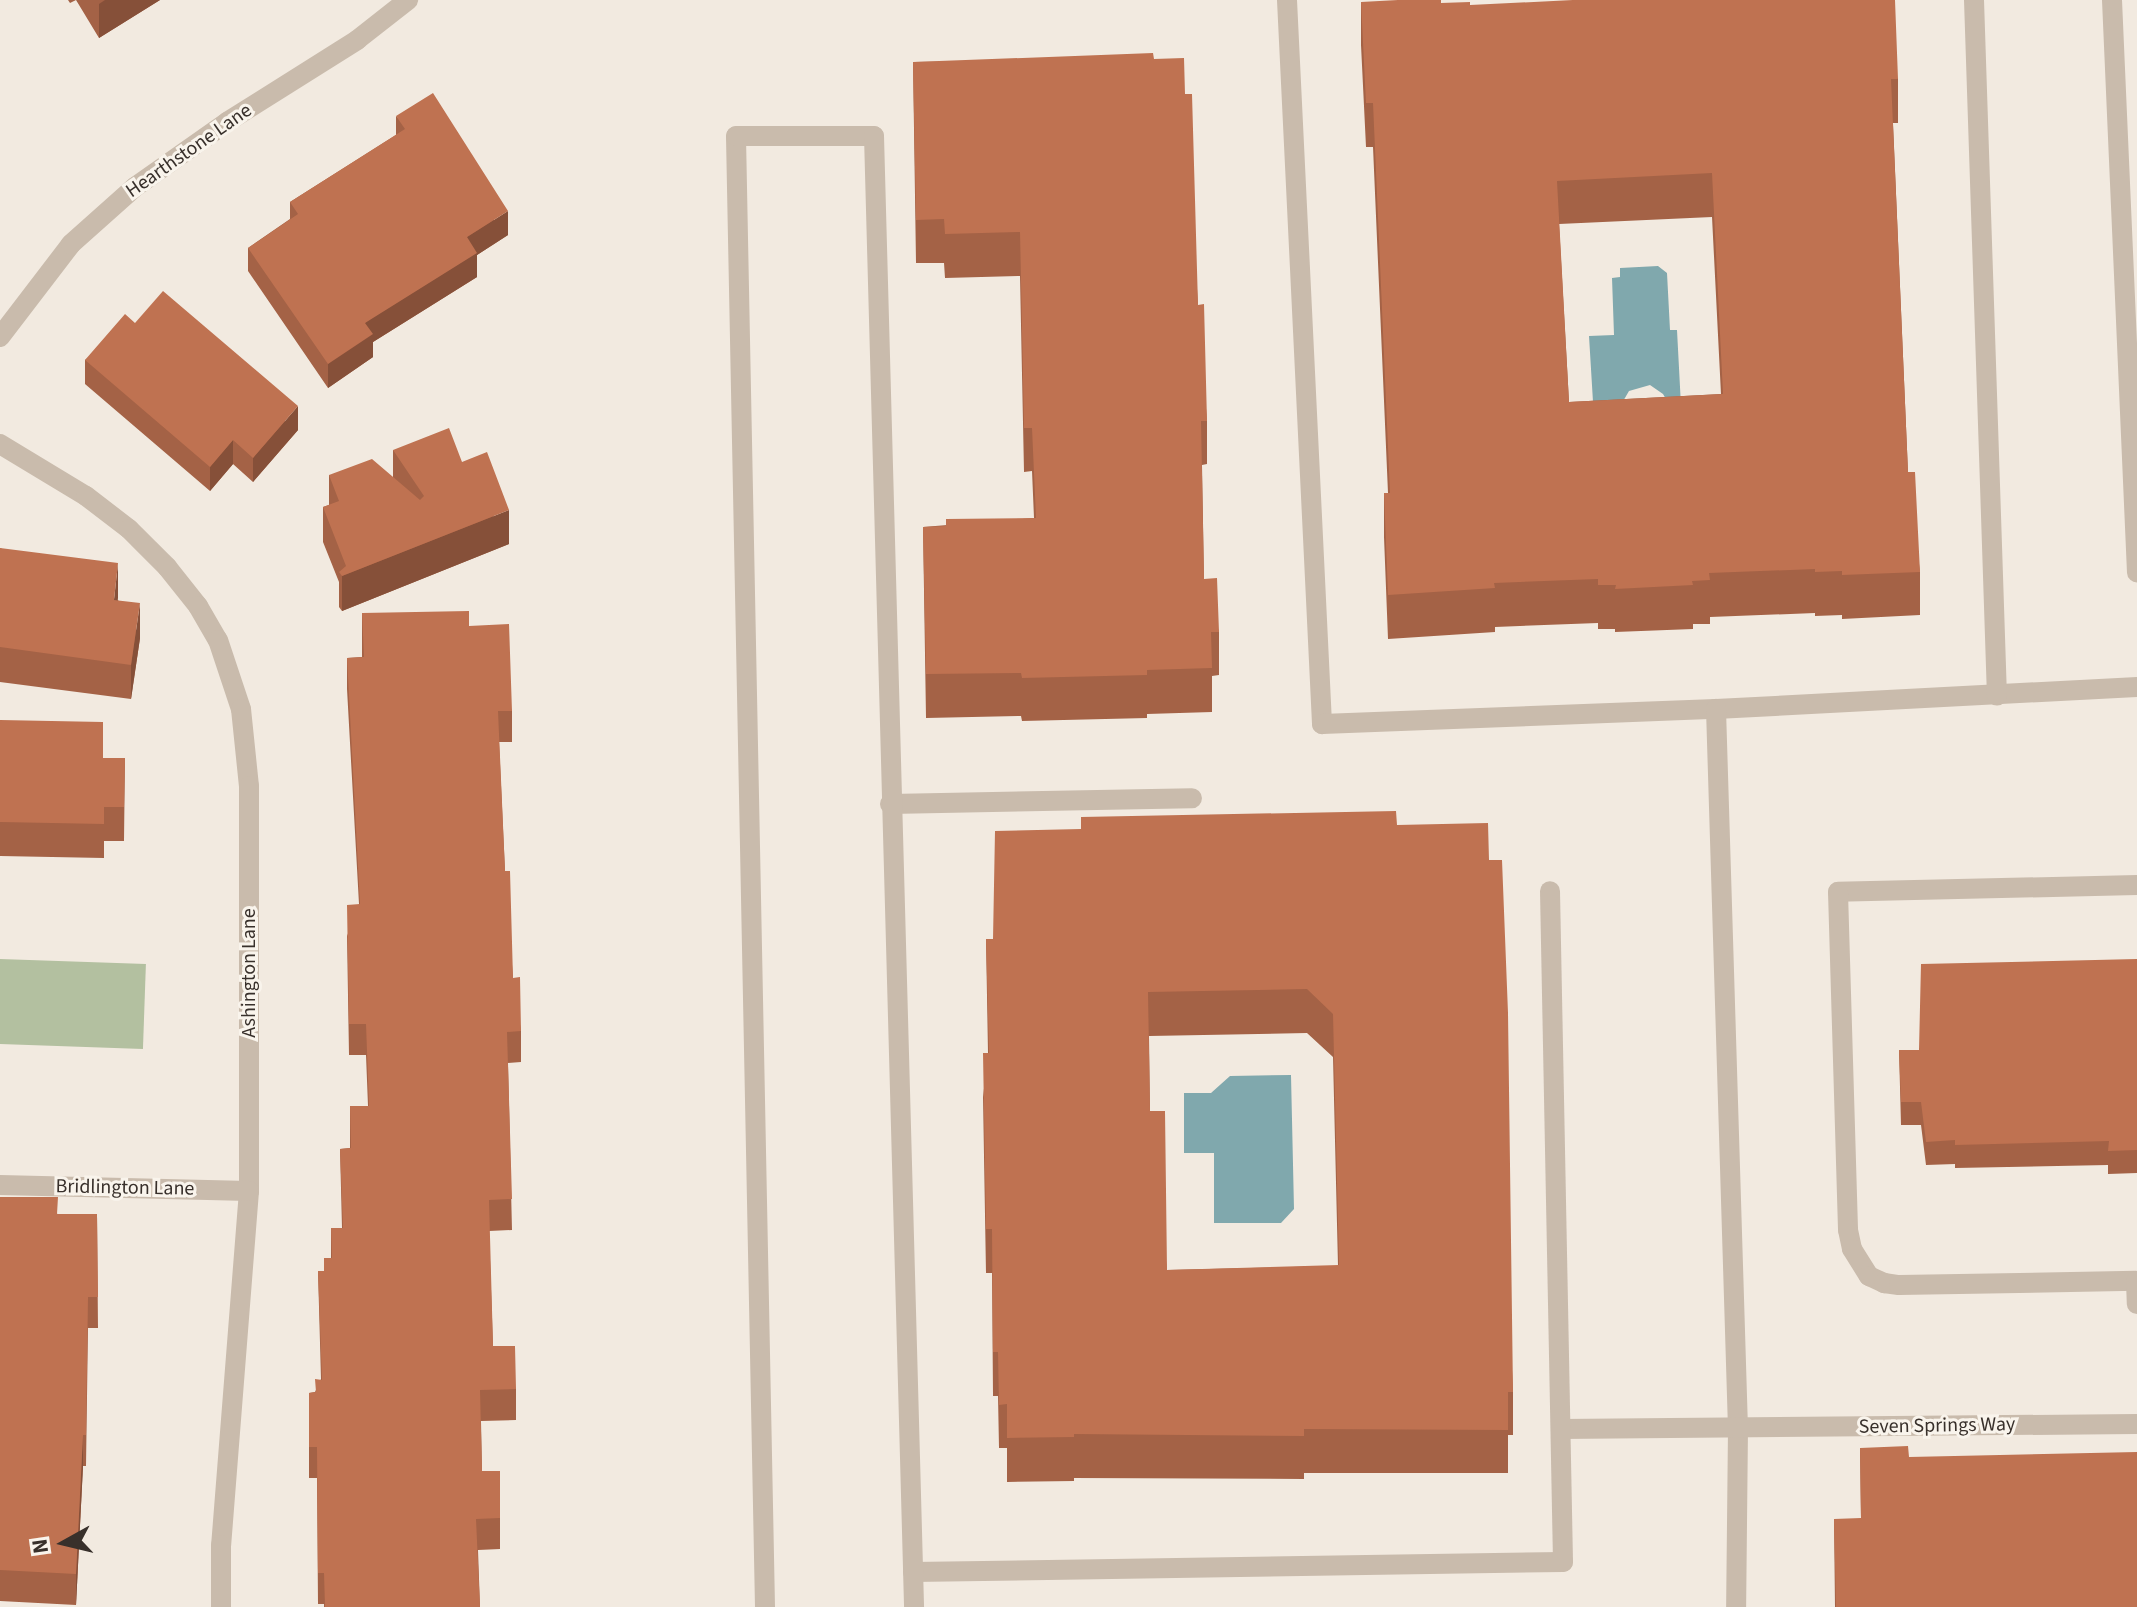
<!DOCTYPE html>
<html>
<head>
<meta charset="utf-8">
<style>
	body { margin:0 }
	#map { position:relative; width:2137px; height:1607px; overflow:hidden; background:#f2eae0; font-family:"Source Sans 3",sans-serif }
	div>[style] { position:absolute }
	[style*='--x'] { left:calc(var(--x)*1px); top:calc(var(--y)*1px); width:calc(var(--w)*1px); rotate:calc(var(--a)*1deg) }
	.green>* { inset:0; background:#b3c0a0; transform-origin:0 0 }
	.water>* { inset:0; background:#80a8ad }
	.minor>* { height:20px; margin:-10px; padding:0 10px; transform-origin:10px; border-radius:10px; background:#c9bbac }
	.wall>* { inset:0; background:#a46246 }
	.shaded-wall>* { inset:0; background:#865039 }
	.building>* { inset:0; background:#bf7251 }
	span { translate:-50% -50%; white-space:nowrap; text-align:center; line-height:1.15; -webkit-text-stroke:6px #f9f4ec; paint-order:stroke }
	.street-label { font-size:20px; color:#38302b }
	.north { position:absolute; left:24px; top:1503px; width:80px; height:80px; -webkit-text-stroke:6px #f9f4ec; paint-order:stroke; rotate:262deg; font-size:22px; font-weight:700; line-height:32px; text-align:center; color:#38302b }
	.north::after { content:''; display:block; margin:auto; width:28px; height:36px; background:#38302b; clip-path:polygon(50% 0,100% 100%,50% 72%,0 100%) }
</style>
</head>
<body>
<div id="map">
	<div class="green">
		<div style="left:0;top:959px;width:146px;height:85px;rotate:2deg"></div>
	</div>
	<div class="water">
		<div style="clip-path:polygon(1658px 266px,1667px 273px,1670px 330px,1677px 330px,1681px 406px,1667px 401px,1663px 394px,1650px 385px,1629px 391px,1622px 403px,1593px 402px,1589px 336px,1614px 335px,1612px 278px,1620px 277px,1620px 268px)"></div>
		<div style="clip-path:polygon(1291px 1075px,1294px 1209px,1281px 1223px,1214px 1223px,1214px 1153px,1184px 1153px,1184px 1093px,1211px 1093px,1230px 1076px)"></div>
	</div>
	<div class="minor">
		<div style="--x:1287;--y:0;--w:725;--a:87.23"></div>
		<div style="--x:1322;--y:724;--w:394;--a:-2.2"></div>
		<div style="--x:1716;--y:709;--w:422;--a:-3"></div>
		<div style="--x:1974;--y:0;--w:696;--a:88.11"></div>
		<div style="--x:2112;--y:0;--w:573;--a:87.5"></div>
		<div style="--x:0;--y:337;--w:117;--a:-52.6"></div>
		<div style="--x:71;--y:244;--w:86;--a:-41.7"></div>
		<div style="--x:135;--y:187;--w:113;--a:-35.2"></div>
		<div style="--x:227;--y:122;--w:154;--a:-32.2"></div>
		<div style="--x:357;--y:40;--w:65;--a:-38.1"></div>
		<div style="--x:0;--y:444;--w:100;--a:31.2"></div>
		<div style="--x:86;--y:496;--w:54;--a:37.5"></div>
		<div style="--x:129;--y:529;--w:54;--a:45"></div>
		<div style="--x:167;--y:567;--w:50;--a:51.5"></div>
		<div style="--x:198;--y:606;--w:39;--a:60"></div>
		<div style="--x:218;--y:640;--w:73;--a:71.6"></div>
		<div style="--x:241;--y:709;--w:77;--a:84.1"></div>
		<div style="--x:249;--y:786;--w:405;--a:90"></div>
		<div style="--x:249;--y:1191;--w:355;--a:94.5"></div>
		<div style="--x:221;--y:1545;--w:62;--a:90"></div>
		<div style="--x:1716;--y:709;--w:719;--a:88.25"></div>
		<div style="--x:1738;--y:1428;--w:179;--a:90.6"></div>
		<div style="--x:890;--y:804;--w:302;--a:-1.1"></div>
		<div style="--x:2137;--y:885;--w:299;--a:178.7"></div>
		<div style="--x:1838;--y:892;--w:338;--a:88.3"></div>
		<div style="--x:1848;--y:1230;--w:19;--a:78"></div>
		<div style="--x:1852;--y:1249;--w:32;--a:58"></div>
		<div style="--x:1869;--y:1276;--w:17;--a:25"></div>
		<div style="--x:1884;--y:1283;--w:15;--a:8"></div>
		<div style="--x:1899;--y:1285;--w:237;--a:-1"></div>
		<div style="--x:2136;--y:1281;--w:23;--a:88"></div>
		<div style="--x:0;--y:1185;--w:249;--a:1.4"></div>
		<div style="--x:1561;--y:1429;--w:576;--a:-0.5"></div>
		<div style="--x:913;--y:1572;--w:650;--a:-0.88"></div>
		<div style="--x:1563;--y:1562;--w:671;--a:-91.11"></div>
		<div style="--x:765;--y:1607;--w:1471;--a:-91.13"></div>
		<div style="--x:736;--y:136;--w:138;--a:0"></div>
		<div style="--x:874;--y:136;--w:1472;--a:88.44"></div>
	</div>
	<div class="wall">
		<div style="clip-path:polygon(68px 0,160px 0,99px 38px,76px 0,70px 3px)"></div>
		<div style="clip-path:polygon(evenodd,1361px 2px,1442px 3px,1470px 5px,1898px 79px,1898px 123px,1893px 123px,1908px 472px,1920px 572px,1920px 615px,1842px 619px,1842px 615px,1815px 616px,1815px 613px,1710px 617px,1710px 624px,1693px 624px,1693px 629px,1615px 632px,1615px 629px,1598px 629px,1598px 623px,1495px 627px,1495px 632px,1388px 639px,1384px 537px,1384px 493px,1388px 493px,1373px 147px,1366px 147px,1361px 45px,1361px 2px,1712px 217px,1721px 394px,1569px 402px,1559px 224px,1712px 217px)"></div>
		<div style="clip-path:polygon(1154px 59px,1185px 94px,1198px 305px,1207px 421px,1207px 464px,1202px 465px,1204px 579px,1219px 632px,1219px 675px,1212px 676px,1212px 712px,1147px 714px,1147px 718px,1022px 721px,1021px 716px,926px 718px,923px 527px,1034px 518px,1032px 471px,1024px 472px,1020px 276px,945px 278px,944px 263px,916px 263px,913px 62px)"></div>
		<div style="clip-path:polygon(396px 116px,508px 235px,477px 255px,477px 277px,373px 342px,373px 357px,328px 388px,248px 271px,248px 248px,290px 219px,290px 202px,396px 135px)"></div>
		<div style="clip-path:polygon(135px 323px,298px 430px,253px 482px,233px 464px,210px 491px,85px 384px,85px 360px)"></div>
		<div style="clip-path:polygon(393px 450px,462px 462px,509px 544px,342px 611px,339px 607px,339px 582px,323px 542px,323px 507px,329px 505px,329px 475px,393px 477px)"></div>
		<div style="clip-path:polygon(0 548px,118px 600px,140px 638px,131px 699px,0 682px)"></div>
		<div style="clip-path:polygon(362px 613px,469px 626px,512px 711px,512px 742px,499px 742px,505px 871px,513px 978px,521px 1031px,521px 1062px,508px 1063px,512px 1230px,489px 1231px,493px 1346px,516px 1389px,516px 1420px,481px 1421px,482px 1471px,500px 1471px,500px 1549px,478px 1550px,480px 1607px,324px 1607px,324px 1604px,318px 1604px,317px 1478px,309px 1478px,309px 1393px,315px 1392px,321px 1379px,318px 1271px,324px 1271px,331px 1258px,331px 1228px,342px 1228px,340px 1149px,350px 1148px,350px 1106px,368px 1106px,366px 1055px,349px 1055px,347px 936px,359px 904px,347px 689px,347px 658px,362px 657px)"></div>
		<div style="clip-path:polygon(0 720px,103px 758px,125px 758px,124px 841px,104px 841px,104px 858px,0 856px)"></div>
		<div style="clip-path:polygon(evenodd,1397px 825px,1489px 860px,1513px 1392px,1513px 1435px,1508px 1435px,1508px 1473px,1304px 1473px,1304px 1479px,1074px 1478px,1074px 1481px,1007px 1482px,1007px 1448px,999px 1448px,998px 1396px,993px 1396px,992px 1273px,986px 1273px,983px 1097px,988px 1053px,986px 939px,993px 939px,1397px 825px,1307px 1033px,1333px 1057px,1338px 1266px,1167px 1270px,1150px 1111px,1149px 1036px,1307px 1033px)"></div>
		<div style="clip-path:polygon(2137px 959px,2137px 1173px,2108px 1174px,2108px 1165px,1955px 1168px,1955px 1164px,1926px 1165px,1921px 1125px,1901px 1125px,1899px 1050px,1919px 1050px)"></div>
		<div style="clip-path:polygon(0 1197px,58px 1214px,97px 1214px,98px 1328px,88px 1328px,86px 1466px,83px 1466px,76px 1605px,0 1601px)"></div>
		<div style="clip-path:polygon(1860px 1448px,1909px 1457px,2137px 1607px,1835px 1607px,1834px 1519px,1861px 1519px)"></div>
	</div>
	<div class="shaded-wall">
		<div style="clip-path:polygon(105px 0,160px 0,99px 38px,99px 4px)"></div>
		<div style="clip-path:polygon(508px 211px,508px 235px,477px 255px,477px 277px,373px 342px,373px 357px,328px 388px,328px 364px,365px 323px,467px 237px)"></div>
		<div style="clip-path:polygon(298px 406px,298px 430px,253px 482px,253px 458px)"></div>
		<div style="clip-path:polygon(233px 440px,233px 464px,210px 491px,210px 467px)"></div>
		<div style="clip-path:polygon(509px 510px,509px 544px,342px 611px,342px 576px)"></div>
		<div style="clip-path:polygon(118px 563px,118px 598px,114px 634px,114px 600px)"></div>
		<div style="clip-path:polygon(140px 603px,140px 638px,131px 699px,131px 665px)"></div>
		<div style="clip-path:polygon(83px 1435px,83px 1466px,76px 1605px,76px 1574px)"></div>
	</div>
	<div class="building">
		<div style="clip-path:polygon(evenodd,1398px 0,1441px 0,1441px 3px,1470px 2px,1470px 5px,1573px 0,1895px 0,1898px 79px,1891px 79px,1908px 472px,1915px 472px,1920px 572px,1842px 575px,1842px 571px,1815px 572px,1815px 569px,1709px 573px,1710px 580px,1692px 581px,1693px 585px,1615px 589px,1616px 585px,1598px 585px,1598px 579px,1494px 583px,1495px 588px,1388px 595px,1384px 493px,1390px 493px,1373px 103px,1366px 103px,1361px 2px,1398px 0,1712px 173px,1723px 394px,1569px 402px,1557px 181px,1712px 173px)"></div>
		<div style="clip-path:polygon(1153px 53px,1154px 59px,1184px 58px,1185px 94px,1192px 94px,1198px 305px,1204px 304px,1207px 421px,1201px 421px,1204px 579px,1217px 578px,1219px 632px,1211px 632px,1212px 668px,1147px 670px,1147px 675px,1022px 678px,1021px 673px,926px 674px,923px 527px,946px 526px,946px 519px,1036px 518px,1032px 428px,1024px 428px,1020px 232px,945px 234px,944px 219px,916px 220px,913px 62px)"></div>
		<div style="clip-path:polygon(433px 93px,508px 211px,467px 237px,477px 253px,365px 323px,373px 334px,328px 364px,248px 248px,298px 214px,290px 202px,405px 129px,396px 116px)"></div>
		<div style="clip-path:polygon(163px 291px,298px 406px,253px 458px,233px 440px,210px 467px,85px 360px,125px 314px,135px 323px)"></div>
		<div style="clip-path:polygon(449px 428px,462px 462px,487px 452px,509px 510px,342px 576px,339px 572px,346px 566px,323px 507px,339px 501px,329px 475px,372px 459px,420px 500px,424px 496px,393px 450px)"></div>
		<div style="clip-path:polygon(0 548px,118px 563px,114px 600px,140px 603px,131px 665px,0 647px)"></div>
		<div style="clip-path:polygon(469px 611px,469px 626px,509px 624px,512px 711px,498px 711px,505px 871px,510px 871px,513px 978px,520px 977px,521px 1031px,507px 1032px,512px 1199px,489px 1200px,493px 1346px,515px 1346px,516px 1389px,480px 1390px,482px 1471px,500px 1471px,500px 1518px,476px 1519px,480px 1607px,325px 1607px,324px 1573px,318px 1573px,317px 1447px,309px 1447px,309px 1393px,316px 1392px,315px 1379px,322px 1380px,318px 1271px,324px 1271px,324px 1258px,332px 1258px,331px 1228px,343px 1228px,340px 1149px,351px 1148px,350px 1106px,369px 1106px,366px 1024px,349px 1024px,347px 905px,360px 904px,347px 658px,364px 657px,362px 613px)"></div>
		<div style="clip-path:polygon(0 720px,103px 722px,103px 758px,125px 758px,124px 807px,104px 807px,104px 824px,0 822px)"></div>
		<div style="clip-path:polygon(evenodd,1396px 811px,1397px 825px,1488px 823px,1489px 860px,1502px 860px,1508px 1013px,1513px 1392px,1508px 1392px,1508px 1430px,1304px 1429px,1304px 1436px,1074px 1434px,1074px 1437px,1007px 1438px,1007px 1404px,999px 1405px,998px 1352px,993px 1352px,992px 1229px,986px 1229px,983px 1053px,989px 1053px,986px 939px,993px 939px,995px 831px,1081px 829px,1081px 817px,1396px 811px,1307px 989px,1333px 1014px,1339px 1265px,1167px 1270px,1165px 1111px,1150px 1111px,1148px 992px,1307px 989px)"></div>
		<div style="clip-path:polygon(2137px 959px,2137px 1150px,2108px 1151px,2109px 1141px,1955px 1145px,1955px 1140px,1926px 1142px,1921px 1102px,1901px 1102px,1899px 1050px,1919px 1050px,1921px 964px)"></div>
		<div style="clip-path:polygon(0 1197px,58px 1197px,57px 1214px,97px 1214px,98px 1297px,88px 1297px,86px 1435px,83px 1435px,76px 1574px,0 1570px)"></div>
		<div style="clip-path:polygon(1908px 1446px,1909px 1457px,2137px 1452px,2137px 1607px,1836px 1607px,1834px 1519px,1861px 1518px,1860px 1448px)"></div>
	</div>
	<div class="street-label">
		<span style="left:189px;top:151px;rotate:-35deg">Hearthstone Lane</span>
		<span style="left:249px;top:973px;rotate:-90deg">Ashington Lane</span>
		<span style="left:125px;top:1188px;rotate:1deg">Bridlington Lane</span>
		<span style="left:1937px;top:1426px;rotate:-1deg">Seven Springs Way</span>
	</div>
	<div class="north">N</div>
</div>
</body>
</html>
